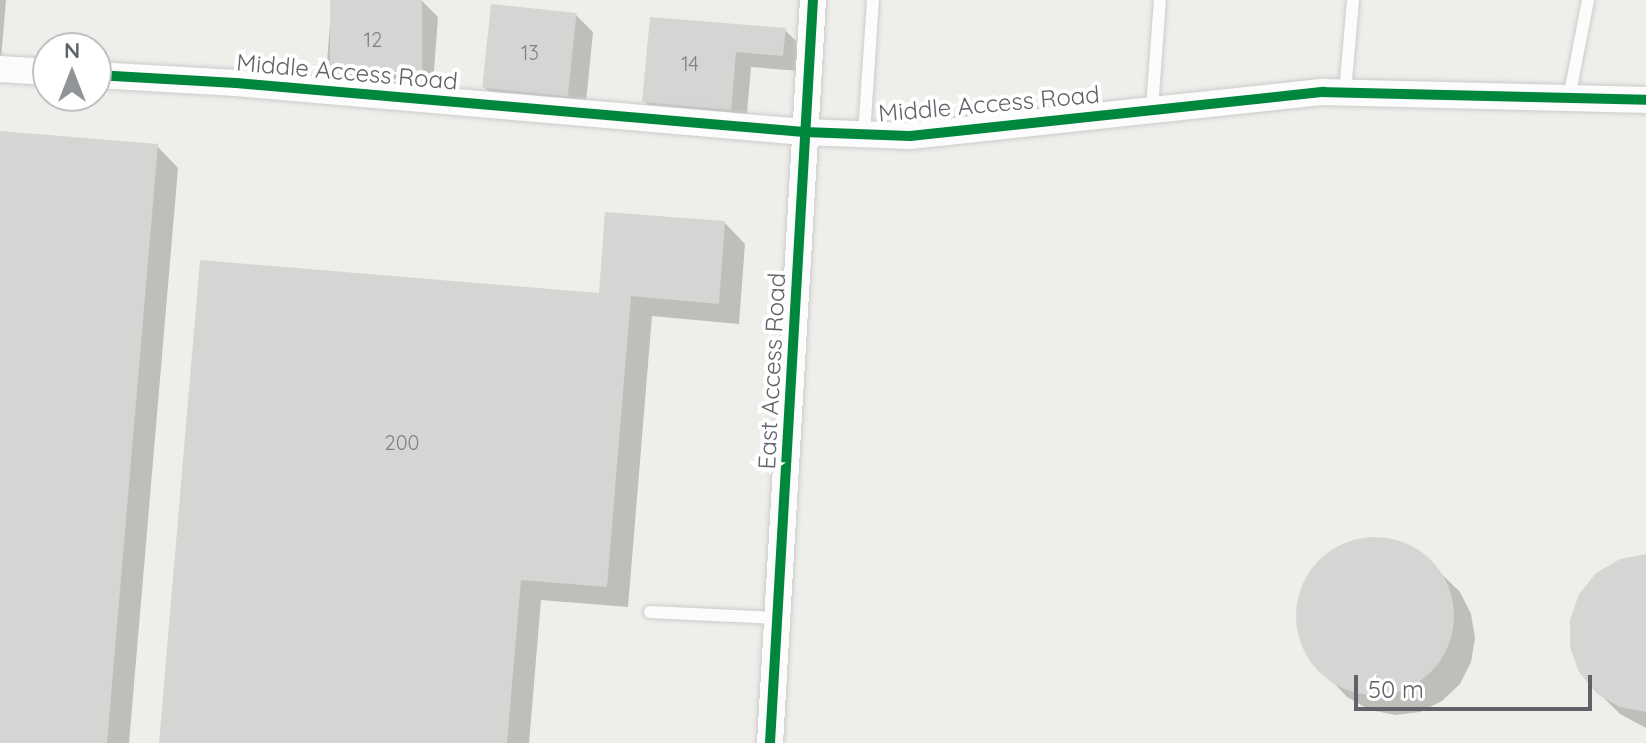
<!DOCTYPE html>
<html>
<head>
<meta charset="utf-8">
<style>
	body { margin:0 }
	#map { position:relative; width:1646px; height:743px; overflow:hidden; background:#efeeea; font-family:Quicksand,sans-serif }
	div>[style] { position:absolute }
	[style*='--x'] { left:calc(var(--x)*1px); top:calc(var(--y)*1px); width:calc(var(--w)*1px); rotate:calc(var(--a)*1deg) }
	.shadow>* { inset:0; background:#0003 }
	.building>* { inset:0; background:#d6d5d3; transform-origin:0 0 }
	.round { border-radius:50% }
	.roads { filter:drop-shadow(0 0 2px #cbcccc) drop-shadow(0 0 2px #cbcccc) }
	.service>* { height:12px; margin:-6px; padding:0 6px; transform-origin:6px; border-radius:6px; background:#fdfcfc }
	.minor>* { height:26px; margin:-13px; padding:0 13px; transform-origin:13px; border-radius:13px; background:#fdfcfc }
	.cycleway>* { height:10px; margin:-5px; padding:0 5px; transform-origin:5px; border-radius:5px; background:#00873e }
	span { translate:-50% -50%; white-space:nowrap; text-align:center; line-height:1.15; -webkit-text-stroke:8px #fff; paint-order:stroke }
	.number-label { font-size:20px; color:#7e8184 }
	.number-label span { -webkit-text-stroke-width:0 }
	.street-label { font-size:24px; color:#5f6368 }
	.north { position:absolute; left:32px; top:32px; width:80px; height:80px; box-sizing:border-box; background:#fff; border:2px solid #bfc1c3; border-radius:50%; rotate:0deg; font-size:22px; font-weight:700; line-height:32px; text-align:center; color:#5f6368 }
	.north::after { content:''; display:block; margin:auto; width:28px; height:36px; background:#919496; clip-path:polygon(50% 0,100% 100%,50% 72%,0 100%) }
	.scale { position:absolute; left:1354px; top:675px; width:238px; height:36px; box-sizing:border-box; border:4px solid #5f6368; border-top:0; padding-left:10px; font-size:24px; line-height:28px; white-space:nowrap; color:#5f6368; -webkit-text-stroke:6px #fff; paint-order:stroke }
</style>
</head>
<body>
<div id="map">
	<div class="shadow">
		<div style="clip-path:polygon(0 0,6px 0,1px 59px,0 59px)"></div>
		<div style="clip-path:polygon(332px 0,421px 0,438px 17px,432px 98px,343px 91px,326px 74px)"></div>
		<div style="clip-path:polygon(576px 15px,593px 32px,585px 112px,501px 104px,484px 87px)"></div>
		<div style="clip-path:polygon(651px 19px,785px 30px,801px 46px,799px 71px,751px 67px,746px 125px,660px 117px,644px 101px)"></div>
		<div style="clip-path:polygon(0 133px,157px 146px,178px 168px,129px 743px,0 743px)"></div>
		<div style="clip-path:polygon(724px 222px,745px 244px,739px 324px,652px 316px,628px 607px,541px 600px,529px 743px,161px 743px,601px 295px)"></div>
		<div style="clip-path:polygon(1374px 539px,1398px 542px,1420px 553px,1460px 592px,1471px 614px,1475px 638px,1471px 662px,1460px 684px,1442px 701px,1420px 712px,1396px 715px,1370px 710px,1347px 697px,1307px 654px,1298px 629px,1298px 602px,1307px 578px,1324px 557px,1348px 544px)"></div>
		<div style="clip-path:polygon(1646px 556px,1646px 728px,1620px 714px,1598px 692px)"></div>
	</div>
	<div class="building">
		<div style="left:330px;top:0;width:92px;height:74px"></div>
		<div style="left:491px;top:4px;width:86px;height:84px;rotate:6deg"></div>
		<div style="clip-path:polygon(650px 17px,786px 28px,783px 56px,736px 52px,731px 110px,642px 102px)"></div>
		<div style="clip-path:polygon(0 131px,158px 144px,107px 743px,0 743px)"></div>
		<div style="clip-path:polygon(605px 212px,725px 221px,719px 304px,631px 296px,607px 587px,521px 580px,507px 743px,159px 743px,200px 260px,599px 293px)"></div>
		<div class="round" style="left:1296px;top:537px;width:158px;height:158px"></div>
		<div style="clip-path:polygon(1646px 554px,1646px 712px,1620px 707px,1597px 694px,1579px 672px,1570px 647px,1570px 620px,1579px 594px,1596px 573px,1620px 559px)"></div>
	</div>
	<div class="roads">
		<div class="service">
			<div style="--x:1345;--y:92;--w:92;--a:-85"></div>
			<div style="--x:1569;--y:98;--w:100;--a:-79"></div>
			<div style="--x:1152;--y:108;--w:108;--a:-85.8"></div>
			<div style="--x:864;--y:135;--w:135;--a:-86.2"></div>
			<div style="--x:650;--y:612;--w:127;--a:2.7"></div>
		</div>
		<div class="minor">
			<div style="--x:0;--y:69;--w:48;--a:3.6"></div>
			<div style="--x:96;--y:75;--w:140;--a:3.3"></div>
			<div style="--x:236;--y:83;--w:570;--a:4.93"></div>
			<div style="--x:804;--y:132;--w:106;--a:2.2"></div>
			<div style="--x:910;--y:136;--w:416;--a:-6.1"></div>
			<div style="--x:1324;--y:92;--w:322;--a:1.4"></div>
			<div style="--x:770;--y:743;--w:744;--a:-86.69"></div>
		</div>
	</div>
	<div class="cycleway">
		<div style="--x:96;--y:75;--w:140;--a:3.3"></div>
		<div style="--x:236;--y:83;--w:570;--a:4.93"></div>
		<div style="--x:804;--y:132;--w:106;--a:2.2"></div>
		<div style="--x:910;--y:136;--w:416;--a:-6.1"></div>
		<div style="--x:1324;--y:92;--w:322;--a:1.4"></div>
		<div style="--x:770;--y:743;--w:744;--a:-86.69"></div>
	</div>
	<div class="number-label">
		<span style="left:373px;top:39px">12</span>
		<span style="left:530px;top:52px">13</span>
		<span style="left:690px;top:63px">14</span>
		<span style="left:402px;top:442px">200</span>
	</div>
	<div class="street-label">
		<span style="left:347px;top:72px;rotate:5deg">Middle Access Road</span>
		<span style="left:989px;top:104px;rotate:-5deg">Middle Access Road</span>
		<span style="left:772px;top:371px;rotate:-87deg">East Access Road</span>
	</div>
	<div class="north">N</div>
	<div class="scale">50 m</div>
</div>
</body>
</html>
